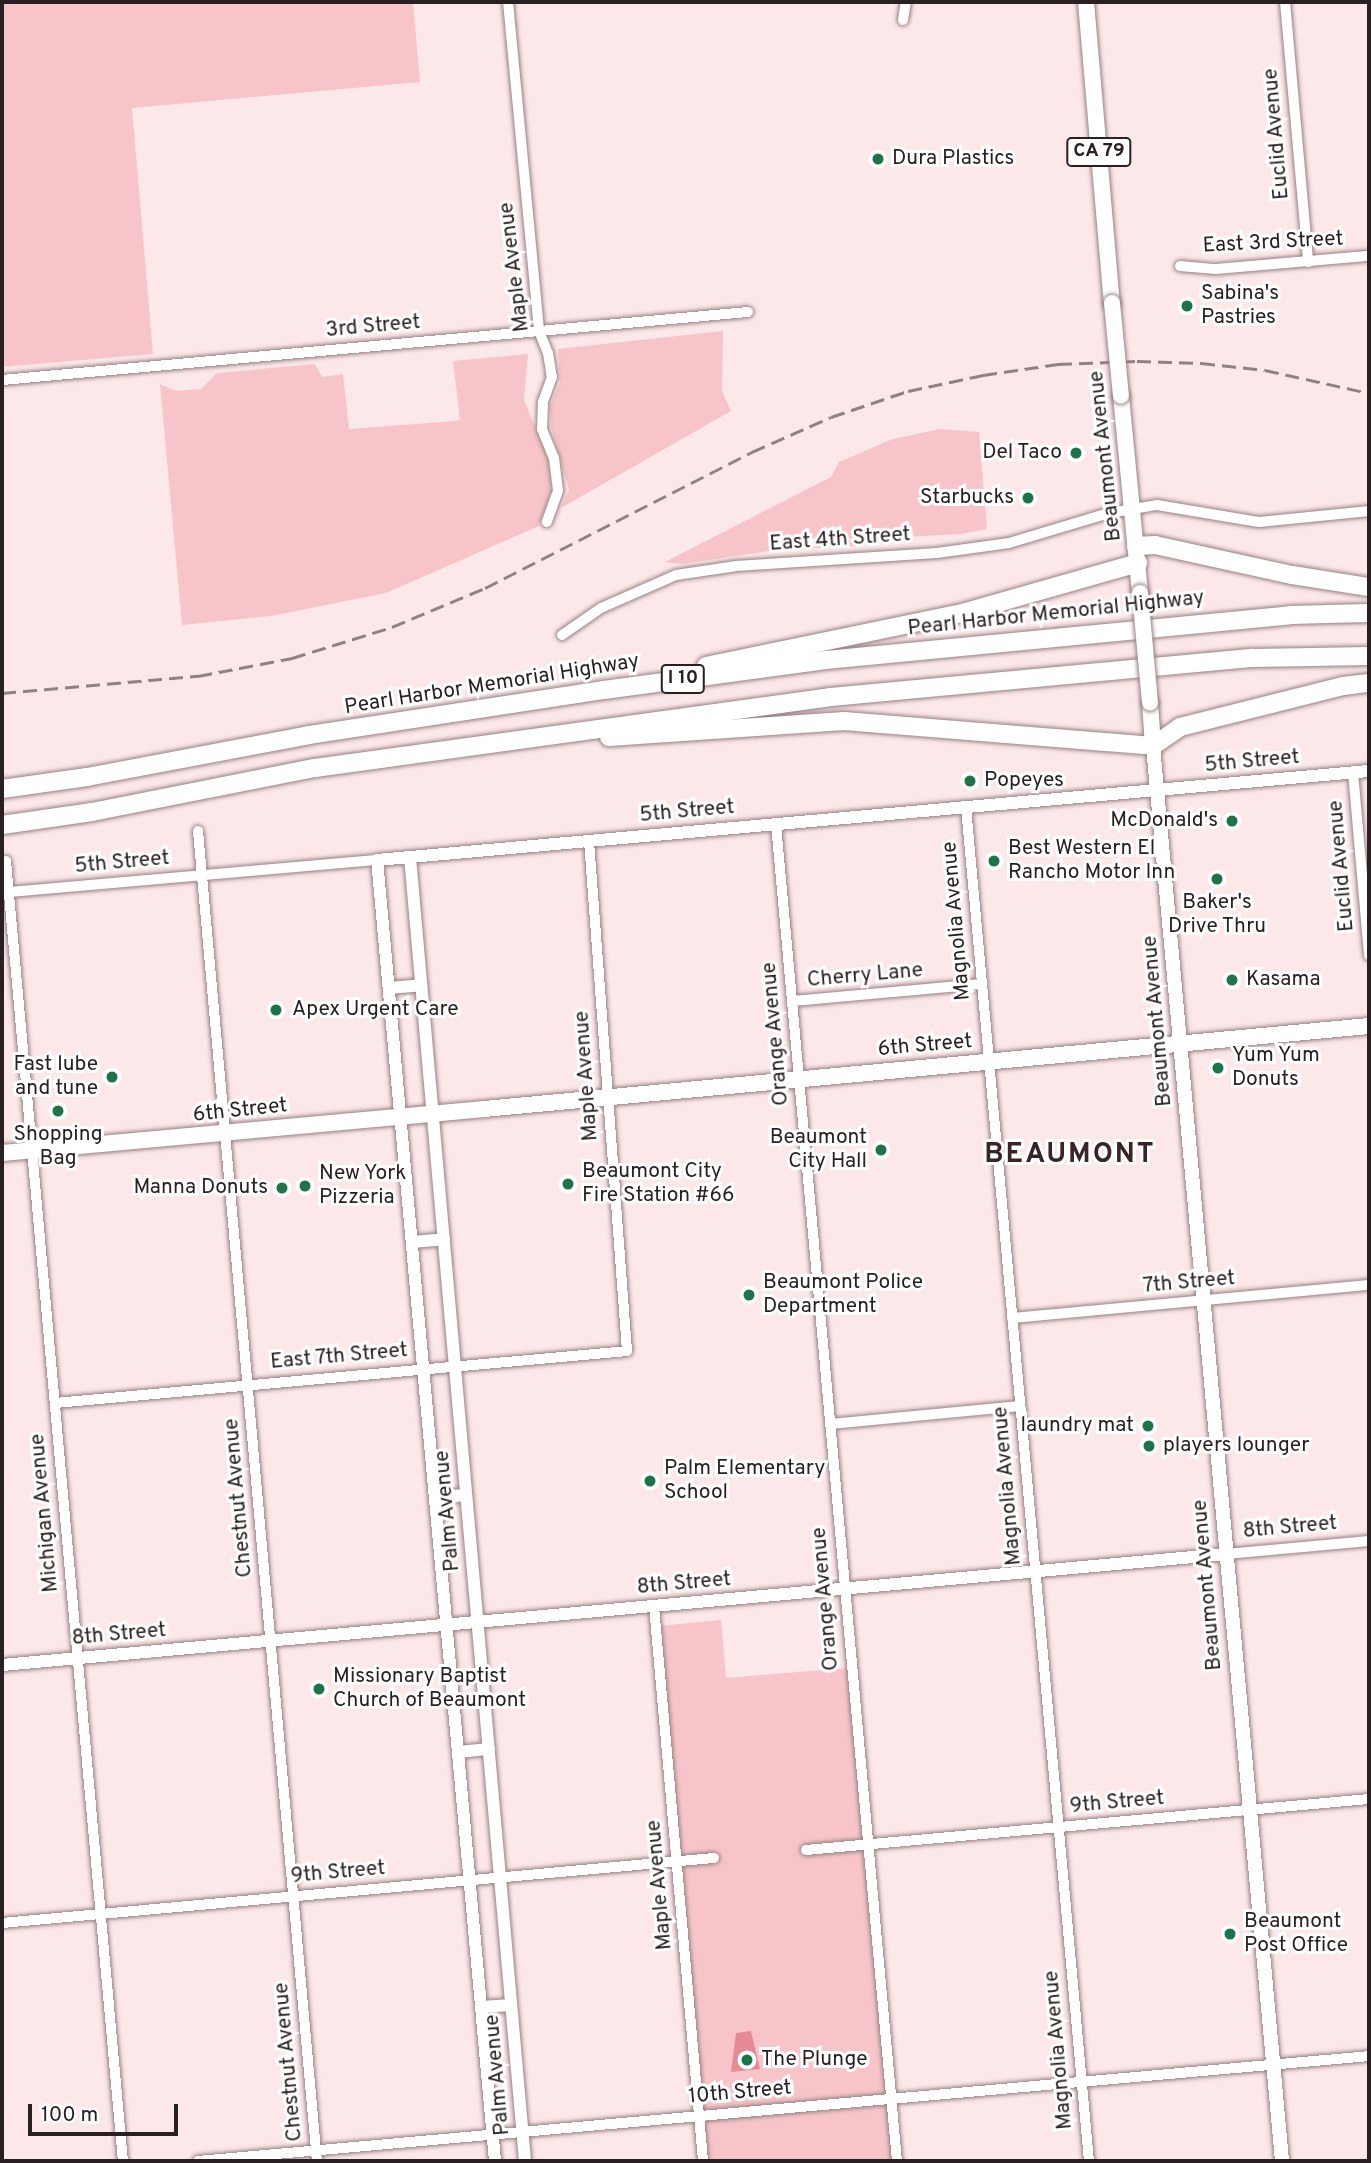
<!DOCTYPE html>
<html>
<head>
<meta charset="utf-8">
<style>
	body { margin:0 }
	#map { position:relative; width:1371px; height:2163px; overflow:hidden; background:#fce7e9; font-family:Overpass,sans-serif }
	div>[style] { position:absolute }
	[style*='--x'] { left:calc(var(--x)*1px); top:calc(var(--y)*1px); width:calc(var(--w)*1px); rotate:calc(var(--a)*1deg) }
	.green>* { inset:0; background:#f7c5c9 }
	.water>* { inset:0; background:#e88a96 }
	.roads { filter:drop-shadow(0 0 2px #988082) drop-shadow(0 0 2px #988082) }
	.minor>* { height:10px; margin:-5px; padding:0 5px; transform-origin:5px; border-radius:5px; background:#fff }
	.tertiary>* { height:12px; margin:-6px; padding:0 6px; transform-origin:6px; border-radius:6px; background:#fff }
	.secondary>* { height:14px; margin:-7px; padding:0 7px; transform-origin:7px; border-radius:7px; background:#fff }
	.primary>* { height:16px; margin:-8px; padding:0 8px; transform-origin:8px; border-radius:8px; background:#fff }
	.trunk>* { height:16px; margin:-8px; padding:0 8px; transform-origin:8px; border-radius:8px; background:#fff }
	.motorway>* { height:18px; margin:-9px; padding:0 9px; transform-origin:9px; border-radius:9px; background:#fff }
	.rail>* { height:2.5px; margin-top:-1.25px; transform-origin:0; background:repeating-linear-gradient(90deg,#908182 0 14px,transparent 0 21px) }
	.bridges { filter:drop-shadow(0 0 2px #988082) drop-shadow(0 0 2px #988082) }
	.trunk-bridge>* { height:16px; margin:-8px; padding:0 8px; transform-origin:8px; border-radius:8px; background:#fff }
	.dots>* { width:19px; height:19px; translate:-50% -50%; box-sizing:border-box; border:4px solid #fff; border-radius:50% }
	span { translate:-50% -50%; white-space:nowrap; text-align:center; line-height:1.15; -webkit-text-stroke:6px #fff; paint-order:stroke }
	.shield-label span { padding:2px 5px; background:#fff; border:2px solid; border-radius:5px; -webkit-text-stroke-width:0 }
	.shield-label { font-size:19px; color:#2a2021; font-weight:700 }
	.street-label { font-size:21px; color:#2a2021 }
	.poi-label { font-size:21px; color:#2a2021 }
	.left { translate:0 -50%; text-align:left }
	.right { translate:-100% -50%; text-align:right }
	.district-label { font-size:28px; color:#382527; font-weight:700; letter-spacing:2px }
	.frame { position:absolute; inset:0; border:4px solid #2a2021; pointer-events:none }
	.scale { position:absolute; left:28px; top:2104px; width:150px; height:32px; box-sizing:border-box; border:4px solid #2a2021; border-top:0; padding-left:9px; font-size:21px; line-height:24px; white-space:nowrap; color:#2a2021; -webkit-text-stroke:5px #fff; paint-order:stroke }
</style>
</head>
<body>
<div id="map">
	<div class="green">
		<div style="clip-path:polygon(2px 2px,413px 2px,420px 82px,132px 108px,153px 354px,2px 367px)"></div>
		<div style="clip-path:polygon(723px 331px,722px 391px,731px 411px,561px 508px,569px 490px,551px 427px,550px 406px,560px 383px,558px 349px)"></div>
		<div style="clip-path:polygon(528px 354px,524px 400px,548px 458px,551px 491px,539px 526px,386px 593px,271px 616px,182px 625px,160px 384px,176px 391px,201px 389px,217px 373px,315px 364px,322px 377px,343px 374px,349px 429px,455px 421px,460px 420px,453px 361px)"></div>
		<div style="clip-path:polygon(940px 429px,979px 432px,987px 529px,961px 534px,905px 537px,855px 546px,775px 550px,682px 564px,665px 562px,831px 477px,839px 462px,893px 439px)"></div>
		<div style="clip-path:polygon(721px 1620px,726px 1678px,847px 1668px,892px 2161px,701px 2161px,659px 1626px)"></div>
	</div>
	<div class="water">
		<div style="clip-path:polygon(751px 2031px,760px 2069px,731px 2072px,736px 2033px)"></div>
	</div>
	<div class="roads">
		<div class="minor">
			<div style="--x:508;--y:2;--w:330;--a:84.6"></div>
			<div style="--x:539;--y:331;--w:24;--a:68"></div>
			<div style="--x:548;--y:353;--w:24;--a:81"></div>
			<div style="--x:552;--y:377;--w:27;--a:110"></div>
			<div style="--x:543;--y:402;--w:27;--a:92"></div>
			<div style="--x:542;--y:429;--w:31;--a:68"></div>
			<div style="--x:554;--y:458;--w:33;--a:83"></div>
			<div style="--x:558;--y:491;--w:33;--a:110"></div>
			<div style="--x:1285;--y:2;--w:261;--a:84.9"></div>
			<div style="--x:903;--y:20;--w:18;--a:-81"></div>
			<div style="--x:1180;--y:266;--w:36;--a:5"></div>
			<div style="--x:1216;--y:269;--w:154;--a:-4.9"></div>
			<div style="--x:2;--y:380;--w:749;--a:-5.21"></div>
			<div style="--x:562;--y:635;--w:47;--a:-34.7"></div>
			<div style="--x:601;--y:608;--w:82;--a:-23.7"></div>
			<div style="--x:676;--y:575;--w:61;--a:-8.5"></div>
			<div style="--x:736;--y:566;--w:201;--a:-3.7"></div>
			<div style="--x:937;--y:553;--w:73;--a:-7.9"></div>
			<div style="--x:1009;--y:543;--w:104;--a:-16.7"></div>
			<div style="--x:1109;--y:513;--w:49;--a:-9.5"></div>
			<div style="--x:1157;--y:505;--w:103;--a:9.5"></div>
			<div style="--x:1259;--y:522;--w:111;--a:-5.7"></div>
			<div style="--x:1353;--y:772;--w:184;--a:85"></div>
			<div style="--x:966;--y:807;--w:1360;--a:84.81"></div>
			<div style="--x:776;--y:824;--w:1342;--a:84.83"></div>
			<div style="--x:198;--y:831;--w:1335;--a:84.89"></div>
			<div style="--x:6;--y:861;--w:1305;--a:84.86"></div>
			<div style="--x:9;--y:892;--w:369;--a:-5"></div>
			<div style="--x:792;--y:1001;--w:191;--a:-5.1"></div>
			<div style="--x:1012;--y:1318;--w:359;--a:-5.3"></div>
			<div style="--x:55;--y:1403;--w:574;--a:-5.19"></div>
			<div style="--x:627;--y:1351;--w:511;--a:-94.26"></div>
			<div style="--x:830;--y:1424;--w:191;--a:-5.4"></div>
			<div style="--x:1226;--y:1554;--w:144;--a:-5.2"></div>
			<div style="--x:654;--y:1606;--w:557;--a:84.95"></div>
			<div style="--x:806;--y:1850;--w:565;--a:-5.18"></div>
			<div style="--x:2;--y:1923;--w:715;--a:-5.22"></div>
			<div style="--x:198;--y:2161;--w:1176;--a:-5.12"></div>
		</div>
		<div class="tertiary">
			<div style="--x:410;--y:857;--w:1309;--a:84.96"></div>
			<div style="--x:389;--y:988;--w:32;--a:-5"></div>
			<div style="--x:412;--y:1242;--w:32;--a:-5"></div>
			<div style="--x:436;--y:1497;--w:30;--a:-4"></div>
			<div style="--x:2;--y:1665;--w:1229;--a:-5.18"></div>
			<div style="--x:459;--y:1752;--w:30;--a:-6"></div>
			<div style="--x:482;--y:2007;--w:29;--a:-4"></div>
			<div style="--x:495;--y:2161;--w:1306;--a:-95.18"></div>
			<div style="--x:377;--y:860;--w:996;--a:-5.13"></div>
		</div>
		<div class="secondary">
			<div style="--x:1153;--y:746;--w:1421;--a:84.79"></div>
		</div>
		<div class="primary">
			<div style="--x:484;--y:1109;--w:889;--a:-5.36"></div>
			<div style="--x:2;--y:1153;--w:482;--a:-5.2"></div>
		</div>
		<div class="trunk">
			<div style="--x:1086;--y:2;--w:302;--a:85.1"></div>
			<div style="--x:1121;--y:396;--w:198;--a:84.5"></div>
			<div style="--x:1150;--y:703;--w:43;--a:86"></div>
		</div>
		<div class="motorway">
			<div style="--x:1136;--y:546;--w:19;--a:-3"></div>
			<div style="--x:1155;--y:545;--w:140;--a:12.4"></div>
			<div style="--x:1292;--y:575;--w:78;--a:8.9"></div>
			<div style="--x:706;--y:666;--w:266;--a:-11.7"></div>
			<div style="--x:966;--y:612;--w:179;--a:-15.9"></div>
			<div style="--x:609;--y:737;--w:236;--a:-3.9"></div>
			<div style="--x:844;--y:721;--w:310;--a:4.6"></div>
			<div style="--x:1153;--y:746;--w:33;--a:-35"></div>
			<div style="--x:1180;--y:727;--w:168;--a:-14.1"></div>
			<div style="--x:1343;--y:686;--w:26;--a:-7"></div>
			<div style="--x:2;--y:789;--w:86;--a:-8"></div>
			<div style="--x:87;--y:777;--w:226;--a:-10.7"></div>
			<div style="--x:309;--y:735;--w:298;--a:-8.7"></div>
			<div style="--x:604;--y:690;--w:224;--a:-7.7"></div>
			<div style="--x:826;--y:660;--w:467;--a:-5.5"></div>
			<div style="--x:1291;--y:615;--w:78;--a:-1.5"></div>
			<div style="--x:2;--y:825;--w:91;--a:-8.2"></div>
			<div style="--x:92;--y:812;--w:227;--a:-11.2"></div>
			<div style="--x:315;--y:768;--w:521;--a:-7.83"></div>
			<div style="--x:831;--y:697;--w:424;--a:-5.3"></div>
			<div style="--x:1253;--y:658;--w:116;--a:-1"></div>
		</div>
	</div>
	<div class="rail">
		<div style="--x:2;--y:693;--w:197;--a:-5"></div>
		<div style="--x:198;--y:676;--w:96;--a:-10.8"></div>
		<div style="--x:292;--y:658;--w:105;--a:-17.2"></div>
		<div style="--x:392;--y:627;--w:101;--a:-22.8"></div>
		<div style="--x:485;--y:588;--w:300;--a:-27"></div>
		<div style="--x:752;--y:452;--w:86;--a:-23.9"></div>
		<div style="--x:831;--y:417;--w:81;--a:-18.7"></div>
		<div style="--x:908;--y:391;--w:77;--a:-12"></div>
		<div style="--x:983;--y:375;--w:76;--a:-8.3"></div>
		<div style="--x:1058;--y:364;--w:79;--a:-2.2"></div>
		<div style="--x:1137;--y:361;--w:64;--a:1.8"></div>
		<div style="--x:1201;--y:363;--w:64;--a:6.2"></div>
		<div style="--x:1265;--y:370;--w:107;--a:12.5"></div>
	</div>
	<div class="bridges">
		<div class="trunk-bridge">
			<div style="--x:1112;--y:303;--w:93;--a:84.5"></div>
			<div style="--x:1140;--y:593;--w:110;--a:84.8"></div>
		</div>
	</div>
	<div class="dots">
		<div style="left:878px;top:159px;background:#1d7447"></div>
		<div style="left:1187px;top:306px;background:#1d7447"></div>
		<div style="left:1076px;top:453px;background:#1d7447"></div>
		<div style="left:1028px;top:498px;background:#1d7447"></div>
		<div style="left:970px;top:781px;background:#1d7447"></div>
		<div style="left:1232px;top:821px;background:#1d7447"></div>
		<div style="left:994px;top:861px;background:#1d7447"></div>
		<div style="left:1217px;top:879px;background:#1d7447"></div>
		<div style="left:1232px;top:980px;background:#1d7447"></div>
		<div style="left:276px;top:1010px;background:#1d7447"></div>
		<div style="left:1218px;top:1068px;background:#1d7447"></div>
		<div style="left:112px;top:1077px;background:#1d7447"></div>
		<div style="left:58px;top:1111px;background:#1d7447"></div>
		<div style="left:881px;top:1150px;background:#1d7447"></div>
		<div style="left:568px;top:1184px;background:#1d7447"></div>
		<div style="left:305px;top:1186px;background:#1d7447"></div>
		<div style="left:282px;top:1188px;background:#1d7447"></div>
		<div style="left:749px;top:1295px;background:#1d7447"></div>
		<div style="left:1148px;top:1426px;background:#1d7447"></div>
		<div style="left:1149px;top:1446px;background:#1d7447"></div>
		<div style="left:650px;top:1481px;background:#1d7447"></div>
		<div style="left:319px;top:1689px;background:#1d7447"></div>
		<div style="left:1230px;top:1934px;background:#1d7447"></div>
		<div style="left:747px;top:2060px;background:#1d7447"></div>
	</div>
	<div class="shield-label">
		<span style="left:1099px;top:152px">CA 79</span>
		<span style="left:683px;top:679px">I 10</span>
	</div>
	<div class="street-label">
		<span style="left:1277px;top:134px;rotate:-95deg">Euclid Avenue</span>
		<span style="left:1273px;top:243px;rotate:-3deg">East 3rd Street</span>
		<span style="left:515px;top:267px;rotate:-97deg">Maple Avenue</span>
		<span style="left:373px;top:327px;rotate:-5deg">3rd Street</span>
		<span style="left:1106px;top:456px;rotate:-96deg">Beaumont Avenue</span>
		<span style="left:840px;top:540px;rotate:-4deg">East 4th Street</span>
		<span style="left:1056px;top:614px;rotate:-6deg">Pearl Harbor Memorial Highway</span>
		<span style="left:492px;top:685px;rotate:-9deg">Pearl Harbor Memorial Highway</span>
		<span style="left:1252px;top:762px;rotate:-5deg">5th Street</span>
		<span style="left:687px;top:812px;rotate:-5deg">5th Street</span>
		<span style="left:122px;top:863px;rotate:-5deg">5th Street</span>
		<span style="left:1342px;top:866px;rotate:-95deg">Euclid Avenue</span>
		<span style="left:957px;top:921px;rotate:-95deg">Magnolia Avenue</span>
		<span style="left:865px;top:976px;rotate:-5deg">Cherry Lane</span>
		<span style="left:1158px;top:1021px;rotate:-95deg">Beaumont Avenue</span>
		<span style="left:776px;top:1034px;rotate:-95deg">Orange Avenue</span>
		<span style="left:925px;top:1046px;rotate:-5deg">6th Street</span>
		<span style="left:587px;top:1076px;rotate:-94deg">Maple Avenue</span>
		<span style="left:240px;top:1111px;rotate:-6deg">6th Street</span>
		<span style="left:1189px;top:1283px;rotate:-5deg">7th Street</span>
		<span style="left:339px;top:1357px;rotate:-5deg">East 7th Street</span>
		<span style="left:1008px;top:1486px;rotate:-95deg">Magnolia Avenue</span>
		<span style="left:239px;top:1498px;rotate:-95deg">Chestnut Avenue</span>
		<span style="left:448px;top:1511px;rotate:-95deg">Palm Avenue</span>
		<span style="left:45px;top:1513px;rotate:-95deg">Michigan Avenue</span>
		<span style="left:1290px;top:1528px;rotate:-5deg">8th Street</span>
		<span style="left:684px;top:1584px;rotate:-5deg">8th Street</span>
		<span style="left:1208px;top:1585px;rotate:-95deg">Beaumont Avenue</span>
		<span style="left:826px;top:1599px;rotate:-95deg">Orange Avenue</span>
		<span style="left:119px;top:1635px;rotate:-5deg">8th Street</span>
		<span style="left:1117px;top:1803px;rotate:-5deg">9th Street</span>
		<span style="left:338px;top:1873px;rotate:-5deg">9th Street</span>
		<span style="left:660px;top:1885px;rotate:-95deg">Maple Avenue</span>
		<span style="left:1059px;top:2050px;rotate:-95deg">Magnolia Avenue</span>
		<span style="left:289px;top:2062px;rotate:-95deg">Chestnut Avenue</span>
		<span style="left:498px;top:2075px;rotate:-95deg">Palm Avenue</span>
		<span style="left:740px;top:2093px;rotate:-5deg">10th Street</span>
	</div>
	<div class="poi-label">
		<span class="left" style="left:892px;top:159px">Dura Plastics</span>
		<span class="left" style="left:1201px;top:306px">Sabina's<br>Pastries</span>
		<span class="right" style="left:1062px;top:453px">Del Taco</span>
		<span class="right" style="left:1014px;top:498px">Starbucks</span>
		<span class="left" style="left:984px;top:781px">Popeyes</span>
		<span class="right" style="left:1218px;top:821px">McDonald's</span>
		<span class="left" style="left:1008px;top:861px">Best Western El<br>Rancho Motor Inn</span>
		<span style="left:1217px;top:915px">Baker's<br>Drive Thru</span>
		<span class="left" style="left:1246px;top:980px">Kasama</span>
		<span class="left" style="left:292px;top:1010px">Apex Urgent Care</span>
		<span class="left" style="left:1232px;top:1068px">Yum Yum<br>Donuts</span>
		<span class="right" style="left:98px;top:1077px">Fast lube<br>and tune</span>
		<span style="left:58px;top:1147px">Shopping<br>Bag</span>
		<span class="right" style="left:867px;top:1150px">Beaumont<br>City Hall</span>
		<span class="left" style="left:582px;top:1184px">Beaumont City<br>Fire Station #66</span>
		<span class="left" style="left:319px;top:1186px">New York<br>Pizzeria</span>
		<span class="right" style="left:268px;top:1188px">Manna Donuts</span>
		<span class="left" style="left:763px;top:1295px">Beaumont Police<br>Department</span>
		<span class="right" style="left:1134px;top:1426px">laundry mat</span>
		<span class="left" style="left:1163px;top:1446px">players lounger</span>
		<span class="left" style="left:664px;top:1481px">Palm Elementary<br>School</span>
		<span class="left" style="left:333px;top:1689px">Missionary Baptist<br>Church of Beaumont</span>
		<span class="left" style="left:1244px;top:1934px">Beaumont<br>Post Office</span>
		<span class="left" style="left:761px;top:2060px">The Plunge</span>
	</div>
	<div class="district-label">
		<span style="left:1070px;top:1155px">BEAUMONT</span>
	</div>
	<div class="frame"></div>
	<div class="scale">100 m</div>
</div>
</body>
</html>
